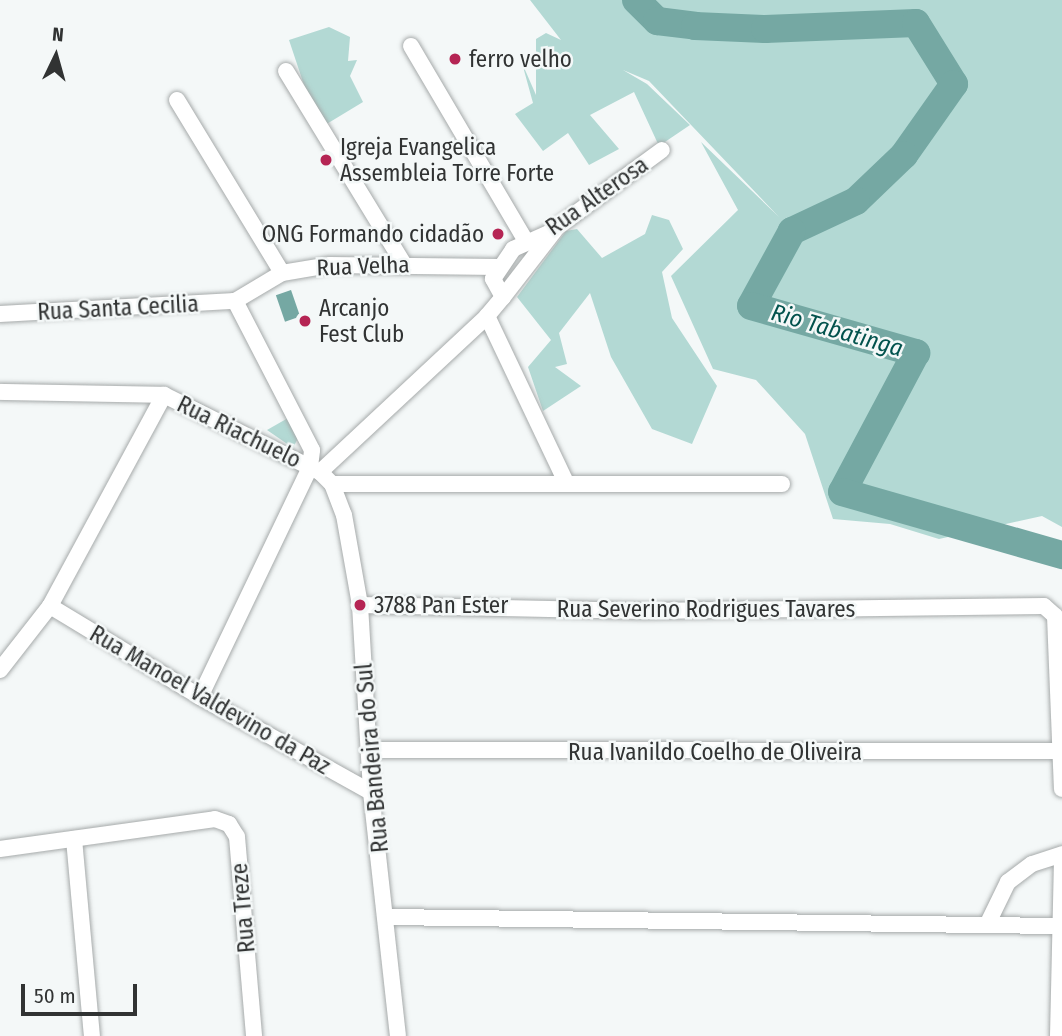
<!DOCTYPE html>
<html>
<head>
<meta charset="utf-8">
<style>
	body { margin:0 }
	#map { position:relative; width:1062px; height:1036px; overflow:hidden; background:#f4f8f8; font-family:"Fira Sans Condensed",sans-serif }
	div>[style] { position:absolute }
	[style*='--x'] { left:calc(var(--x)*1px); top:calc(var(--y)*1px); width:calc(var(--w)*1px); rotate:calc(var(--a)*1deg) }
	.green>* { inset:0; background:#b3d9d4 }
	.water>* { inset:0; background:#75a8a3; transform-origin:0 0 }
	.river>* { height:28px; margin:-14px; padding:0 14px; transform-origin:14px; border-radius:14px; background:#75a8a3 }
	.roads { filter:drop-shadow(0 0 2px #a6aaaa) drop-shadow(0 0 2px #a6aaaa) }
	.minor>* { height:16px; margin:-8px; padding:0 8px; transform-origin:8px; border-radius:8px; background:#fff }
	.dots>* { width:19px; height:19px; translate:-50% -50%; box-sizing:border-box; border:4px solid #f4f8f8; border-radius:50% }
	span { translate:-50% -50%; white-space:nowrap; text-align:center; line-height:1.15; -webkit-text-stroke:5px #f4f8f8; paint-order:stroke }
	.poi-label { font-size:23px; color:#313333 }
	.left { translate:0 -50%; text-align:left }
	.right { translate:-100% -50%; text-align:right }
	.street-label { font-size:23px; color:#313333 }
	.water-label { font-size:24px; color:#02524d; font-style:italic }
	.north { position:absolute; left:21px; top:21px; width:70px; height:70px; -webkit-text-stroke:5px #f4f8f8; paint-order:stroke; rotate:5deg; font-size:19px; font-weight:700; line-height:28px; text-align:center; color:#313333 }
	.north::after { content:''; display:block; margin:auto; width:24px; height:32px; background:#313333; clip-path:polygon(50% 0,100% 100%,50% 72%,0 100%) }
	.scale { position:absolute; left:21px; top:984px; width:116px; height:32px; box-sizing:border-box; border:4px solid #313333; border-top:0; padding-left:9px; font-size:21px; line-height:24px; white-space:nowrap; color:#313333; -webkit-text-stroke:5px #f4f8f8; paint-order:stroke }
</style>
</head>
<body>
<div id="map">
	<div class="green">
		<div style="clip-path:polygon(530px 0,1062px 0,1062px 527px,1042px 516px,939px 539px,890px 524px,833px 519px,805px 434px,756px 380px,713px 369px,671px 276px,738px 210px,701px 142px,779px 217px,649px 81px,623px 70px,647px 84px,690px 125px,659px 146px,634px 92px,590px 115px,619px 149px,589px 165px,568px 133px,543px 151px,515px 114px,533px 103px,522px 63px,536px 95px,536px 39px,546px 33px,561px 40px)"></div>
		<div style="clip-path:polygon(329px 27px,350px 37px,348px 61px,357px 60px,350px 76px,363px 102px,325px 125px,308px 97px,289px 40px)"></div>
		<div style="clip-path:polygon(652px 215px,669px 220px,683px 249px,662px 272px,672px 318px,717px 386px,692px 444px,652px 429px,611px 357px,590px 293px,559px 333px,567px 364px,555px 367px,581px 386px,543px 411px,528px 367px,551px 340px,517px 297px,566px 231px,577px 229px,602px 258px,645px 234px)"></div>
		<div style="clip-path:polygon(288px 418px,300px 434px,293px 448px,267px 430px)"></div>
	</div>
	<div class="water">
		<div style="left:291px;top:290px;width:28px;height:16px;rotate:71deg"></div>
	</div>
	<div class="river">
		<div style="--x:636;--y:0;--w:30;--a:45"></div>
		<div style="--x:657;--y:21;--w:38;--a:7"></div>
		<div style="--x:695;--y:26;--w:70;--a:2.5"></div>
		<div style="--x:765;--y:29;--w:151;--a:-2.3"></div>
		<div style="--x:916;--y:23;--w:72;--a:58.1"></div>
		<div style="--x:954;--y:84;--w:87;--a:125.2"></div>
		<div style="--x:904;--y:155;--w:66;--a:136.2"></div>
		<div style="--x:856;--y:201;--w:71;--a:154.9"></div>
		<div style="--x:792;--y:231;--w:85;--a:118.7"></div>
		<div style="--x:751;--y:306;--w:172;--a:15.9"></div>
		<div style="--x:916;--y:353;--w:157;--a:118"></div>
		<div style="--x:842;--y:492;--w:229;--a:16"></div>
	</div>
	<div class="roads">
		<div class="minor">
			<div style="--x:411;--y:46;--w:226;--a:59.5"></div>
			<div style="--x:286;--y:71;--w:225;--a:58.6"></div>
			<div style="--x:177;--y:100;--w:202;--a:58.7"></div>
			<div style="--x:503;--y:297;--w:85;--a:-52.2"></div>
			<div style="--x:0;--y:314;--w:235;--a:-3.2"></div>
			<div style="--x:235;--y:301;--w:55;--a:-30.8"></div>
			<div style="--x:282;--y:273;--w:49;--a:-9.5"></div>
			<div style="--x:330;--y:265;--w:169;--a:0.7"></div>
			<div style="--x:487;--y:316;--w:184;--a:64.6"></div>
			<div style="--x:0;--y:392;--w:164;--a:1"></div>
			<div style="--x:164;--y:395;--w:174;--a:26.3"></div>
			<div style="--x:320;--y:472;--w:17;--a:45"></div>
			<div style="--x:332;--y:484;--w:33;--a:69"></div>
			<div style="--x:344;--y:515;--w:91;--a:79.9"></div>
			<div style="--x:360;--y:605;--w:187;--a:86.6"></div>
			<div style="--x:371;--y:792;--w:245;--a:83.7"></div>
			<div style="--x:320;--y:472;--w:229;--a:-43"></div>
			<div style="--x:487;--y:316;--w:25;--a:-50"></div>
			<div style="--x:503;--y:297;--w:21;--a:-119"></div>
			<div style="--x:493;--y:279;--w:36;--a:-56"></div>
			<div style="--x:513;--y:249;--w:39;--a:-24"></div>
			<div style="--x:549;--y:233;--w:140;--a:-36.3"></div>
			<div style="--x:332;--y:484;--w:450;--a:0"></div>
			<div style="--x:360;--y:605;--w:284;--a:1.2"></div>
			<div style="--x:644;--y:611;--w:400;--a:-0.7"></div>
			<div style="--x:1044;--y:606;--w:15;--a:42"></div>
			<div style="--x:1055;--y:616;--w:173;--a:87.7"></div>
			<div style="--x:50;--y:606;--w:175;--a:31.2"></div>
			<div style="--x:200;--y:697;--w:196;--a:29.1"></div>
			<div style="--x:0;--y:670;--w:81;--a:-52"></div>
			<div style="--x:50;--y:606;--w:240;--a:-61.6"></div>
			<div style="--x:200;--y:697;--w:255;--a:-64.4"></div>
			<div style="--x:310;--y:467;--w:17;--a:-83"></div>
			<div style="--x:312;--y:450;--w:168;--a:-117.3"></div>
			<div style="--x:370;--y:750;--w:691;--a:0.08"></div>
			<div style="--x:74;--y:839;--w:198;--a:84.8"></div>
			<div style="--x:0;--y:849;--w:217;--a:-7.9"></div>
			<div style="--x:215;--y:819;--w:15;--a:20"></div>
			<div style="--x:229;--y:824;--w:15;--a:58"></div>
			<div style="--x:237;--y:837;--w:200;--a:85.1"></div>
			<div style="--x:387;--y:917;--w:674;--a:0.77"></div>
			<div style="--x:987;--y:925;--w:48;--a:-64"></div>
			<div style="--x:1008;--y:882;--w:30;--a:-37"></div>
			<div style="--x:1032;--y:864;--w:32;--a:-18"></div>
			<div style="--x:1058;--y:1036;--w:171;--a:-88.7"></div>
		</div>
	</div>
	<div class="dots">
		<div style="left:455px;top:59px;background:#b52554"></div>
		<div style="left:326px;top:160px;background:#b52554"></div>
		<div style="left:498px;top:234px;background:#b52554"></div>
		<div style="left:305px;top:321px;background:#b52554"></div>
		<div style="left:360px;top:605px;background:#b52554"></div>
	</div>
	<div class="poi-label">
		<span class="left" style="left:469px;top:59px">ferro velho</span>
		<span class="left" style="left:340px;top:160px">Igreja Evangelica<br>Assembleia Torre Forte</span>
		<span class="right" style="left:484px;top:234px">ONG Formando cidadão</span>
		<span class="left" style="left:319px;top:321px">Arcanjo<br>Fest Club</span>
		<span class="left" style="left:374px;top:605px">3788 Pan Ester</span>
	</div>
	<div class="street-label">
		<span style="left:597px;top:196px;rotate:-35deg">Rua Alterosa</span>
		<span style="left:363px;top:266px;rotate:-2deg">Rua Velha</span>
		<span style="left:118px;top:308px;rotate:-3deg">Rua Santa Cecilia</span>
		<span style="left:239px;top:432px;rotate:26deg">Rua Riachuelo</span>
		<span style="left:706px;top:609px">Rua Severino Rodrigues Tavares</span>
		<span style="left:210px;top:700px;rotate:30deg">Rua Manoel Valdevino da Paz</span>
		<span style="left:715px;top:752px">Rua Ivanildo Coelho de Oliveira</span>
		<span style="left:372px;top:758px;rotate:-95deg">Rua Bandeira do Sul</span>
		<span style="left:243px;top:908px;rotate:-95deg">Rua Treze</span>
	</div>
	<div class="water-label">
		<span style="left:837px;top:331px;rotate:16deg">Rio Tabatinga</span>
	</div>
	<div class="north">N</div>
	<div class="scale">50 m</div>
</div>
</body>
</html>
